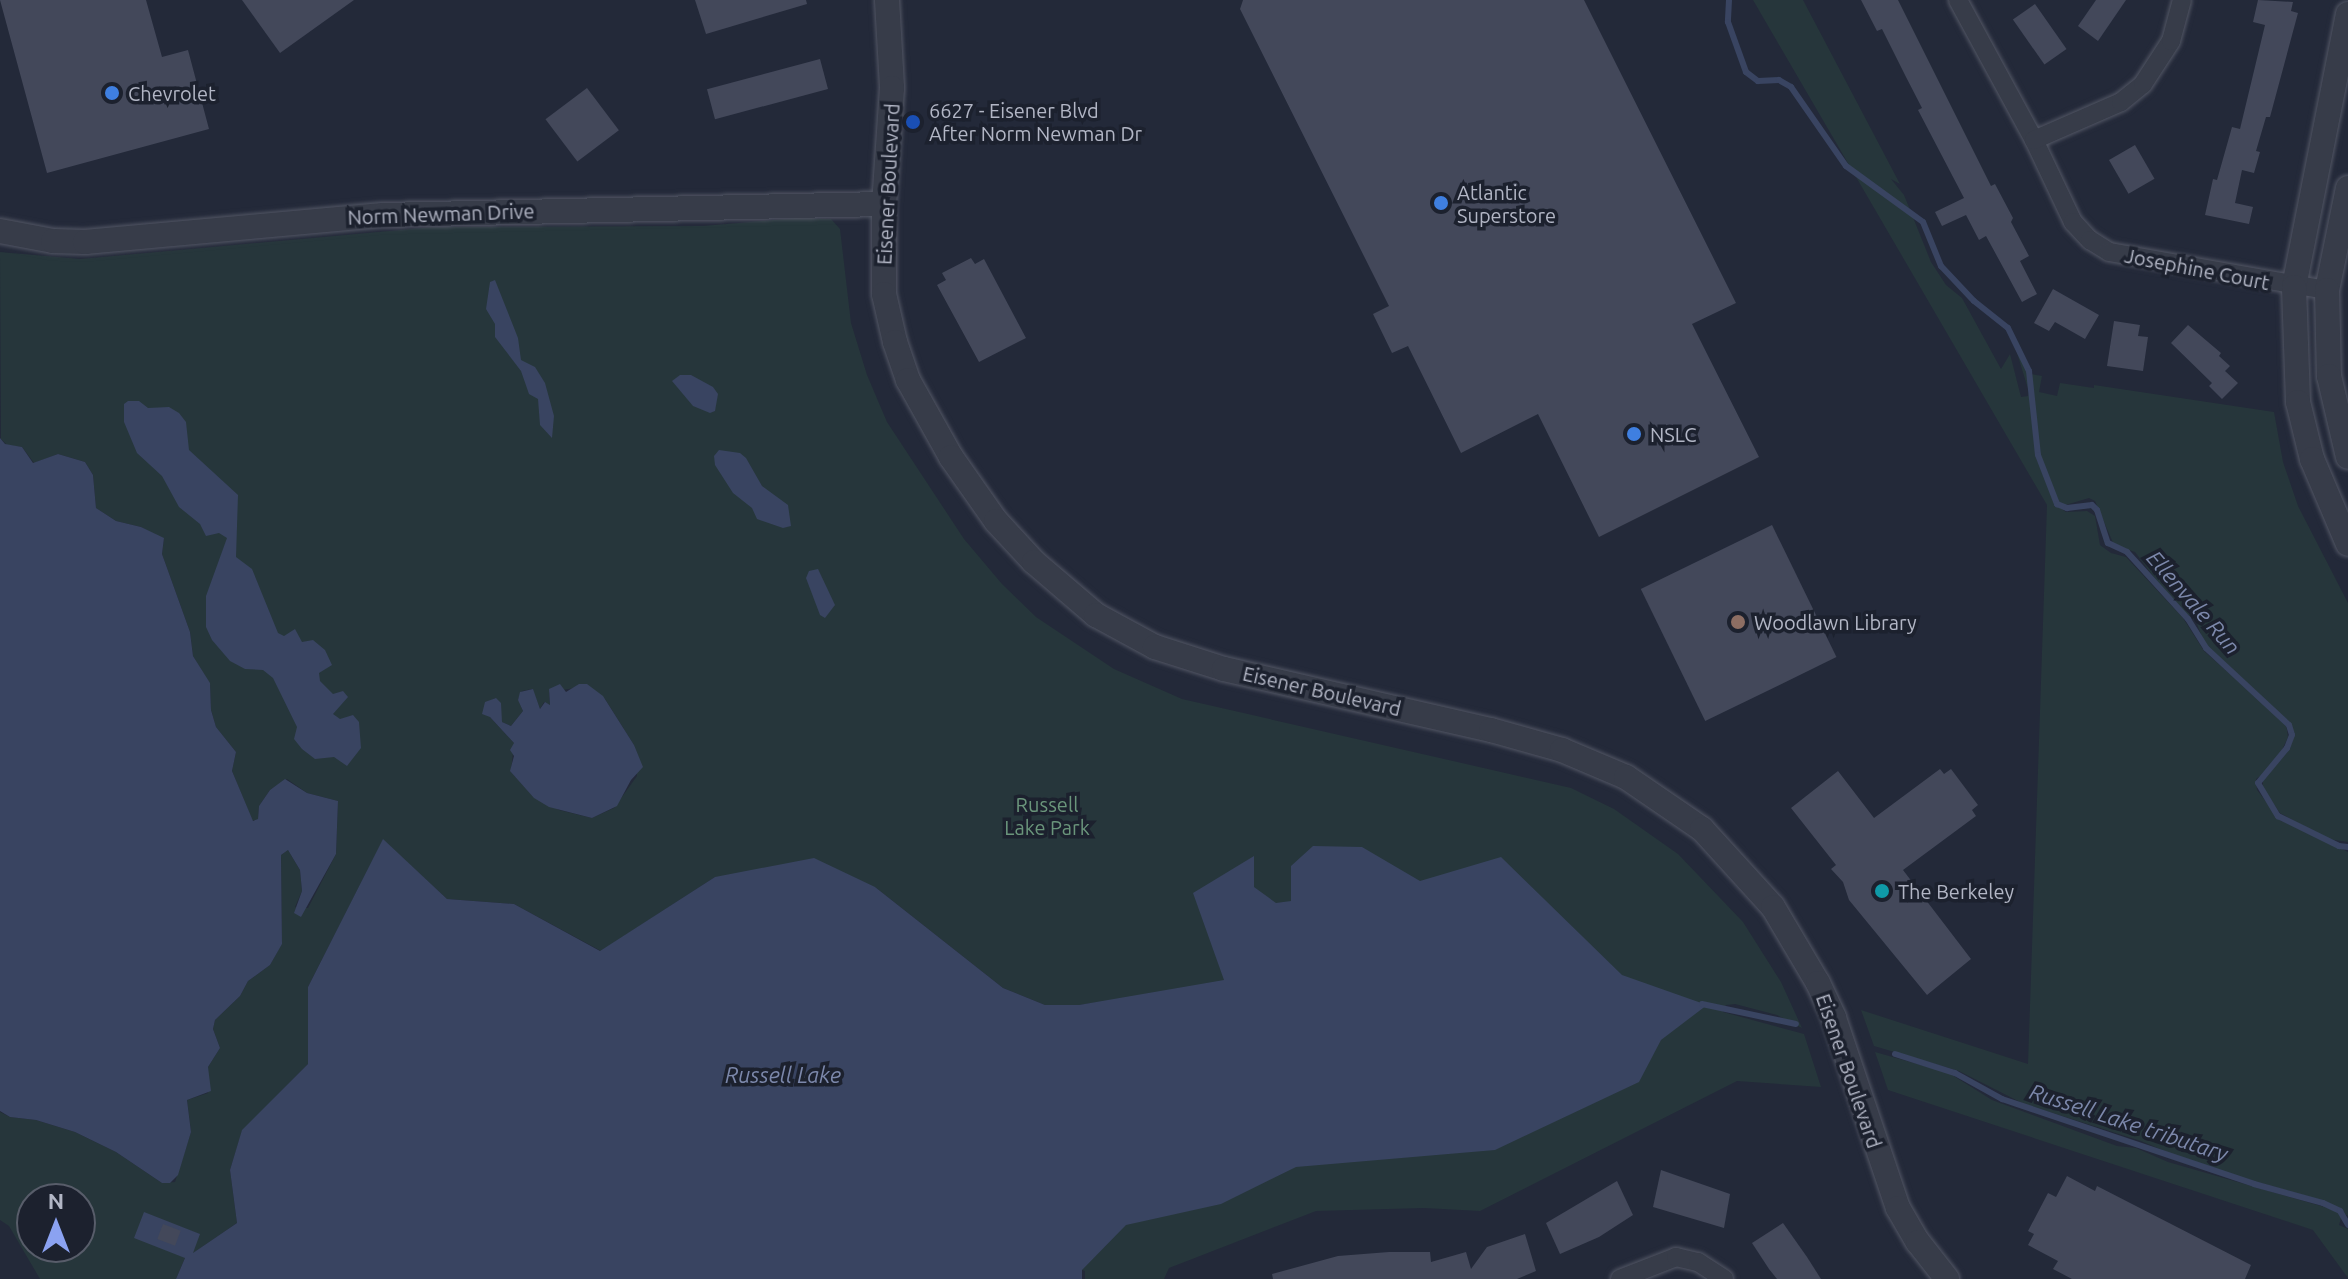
<!DOCTYPE html>
<html>
<head>
<meta charset="utf-8">
<style>
	body { margin:0 }
	#map { position:relative; width:2348px; height:1279px; overflow:hidden; background:#232939; font-family:Ubuntu,sans-serif }
	div>[style] { position:absolute }
	[style*='--x'] { left:calc(var(--x)*1px); top:calc(var(--y)*1px); width:calc(var(--w)*1px); rotate:calc(var(--a)*1deg) }
	.green>* { inset:0; background:#26363b }
	.water>* { inset:0; background:#394461 }
	.stream>* { height:6px; margin:-3px; padding:0 3px; transform-origin:3px; border-radius:3px; background:#394461 }
	.building>* { inset:0; background:#43485a; transform-origin:0 0 }
	.roads { filter:drop-shadow(0 0 2px #525664) drop-shadow(0 0 2px #525664) }
	.minor>* { height:18px; margin:-9px; padding:0 9px; transform-origin:9px; border-radius:9px; background:#373c49 }
	.tertiary>* { height:24px; margin:-12px; padding:0 12px; transform-origin:12px; border-radius:12px; background:#373c49 }
	.dots>* { width:22px; height:22px; translate:-50% -50%; box-sizing:border-box; border:4px solid #1c212e; border-radius:50% }
	span { translate:-50% -50%; white-space:nowrap; text-align:center; line-height:1.15; -webkit-text-stroke:7px #1c212e; paint-order:stroke }
	.poi-label { font-size:20px; color:#b2b6c5 }
	.left { translate:0 -50%; text-align:left }
	.street-label { font-size:20px; color:#b2b6c5 }
	.park-label { font-size:20px; color:#6a957b }
	.water-label { font-size:22px; color:#7c88ab; font-style:italic }
	.north { position:absolute; left:16px; top:1183px; width:80px; height:80px; box-sizing:border-box; background:#1c212e; border:2px solid #585d6a; border-radius:50%; rotate:0deg; font-size:22px; font-weight:700; line-height:32px; text-align:center; color:#b2b6c5 }
	.north::after { content:''; display:block; margin:auto; width:28px; height:36px; background:#8ba2f1; clip-path:polygon(50% 0,100% 100%,50% 72%,0 100%) }
</style>
</head>
<body>
<div id="map">
	<div class="green">
		<div style="clip-path:polygon(1753px 0,1803px 0,1900px 184px,1891px 179px,1904px 195px,1931px 262px,1946px 285px,1962px 298px,2001px 369px,2010px 354px,2021px 397px,2028px 396px,2029px 392px,2017px 353px,2018px 341px,2031px 374px,2042px 376px,2039px 392px,2057px 396px,2060px 383px,2094px 388px,2094px 385px,2274px 412px,2283px 462px,2298px 506px,2348px 603px,2348px 842px,2328px 839px,2280px 813px,2263px 788px,2263px 780px,2290px 749px,2291px 724px,2247px 687px,2204px 643px,2196px 621px,2174px 604px,2135px 552px,2114px 545px,2095px 501px,2089px 498px,2059px 507px,2066px 512px,2087px 511px,2095px 516px,2100px 545px,2111px 553px,2126px 557px,2183px 618px,2204px 651px,2286px 724px,2288px 737px,2275px 765px,2256px 779px,2257px 790px,2281px 821px,2299px 826px,2348px 852px,2348px 1216px,2321px 1200px,2200px 1166px,2141px 1141px,2024px 1104px,1959px 1071px,1874px 1046px,1861px 1010px,2028px 1064px,2047px 505px)"></div>
		<div style="clip-path:polygon(evenodd,796px 218px,831px 219px,840px 229px,851px 323px,867px 375px,887px 422px,964px 539px,1002px 584px,1036px 617px,1114px 669px,1182px 699px,1571px 788px,1614px 809px,1678px 854px,1743px 922px,1781px 982px,1802px 1028px,1777px 1015px,1735px 1004px,1726px 1005px,1723px 1012px,1804px 1034px,1821px 1087px,1737px 1081px,1480px 1211px,1424px 1208px,1316px 1211px,1169px 1268px,1164px 1279px,1085px 1279px,1085px 1271px,1082px 1270px,1258px 979px,1079px 1005px,1045px 1005px,1003px 988px,875px 887px,715px 877px,601px 951px,514px 904px,447px 899px,383px 840px,308px 987px,308px 1064px,242px 1131px,230px 1170px,237px 1223px,192px 1254px,199px 1234px,144px 1213px,185px 1258px,176px 1279px,40px 1279px,9px 1226px,0 1220px,0 1112px,10px 1117px,36px 1120px,75px 1132px,116px 1152px,162px 1183px,175px 1182px,191px 1132px,187px 1100px,208px 1093px,208px 1067px,220px 1048px,213px 1029px,215px 1020px,240px 996px,248px 981px,270px 965px,282px 943px,281px 855px,288px 850px,300px 870px,302px 891px,295px 907px,308px 908px,336px 854px,338px 801px,307px 793px,287px 779px,270px 790px,259px 806px,258px 821px,252px 820px,232px 771px,236px 752px,216px 727px,211px 710px,210px 684px,193px 656px,190px 632px,162px 554px,164px 539px,141px 527px,116px 521px,96px 508px,93px 475px,85px 462px,58px 454px,34px 463px,22px 447px,7px 445px,1px 439px,0 252px,80px 259px,433px 227px,703px 226px,796px 218px,575px 688px,605px 699px,634px 745px,637px 776px,614px 808px,592px 818px,559px 810px,531px 794px,511px 772px,514px 743px,490px 717px,491px 701px,495px 698px,502px 722px,511px 726px,523px 711px,518px 699px,522px 691px,532px 689px,540px 709px,544px 702px,550px 705px,549px 692px,575px 688px,796px 218px,32px 1199px,80px 1199px,80px 1247px,32px 1247px,32px 1199px)"></div>
		<div style="clip-path:polygon(1875px 1052px,1949px 1073px,1992px 1100px,2117px 1146px,2136px 1148px,2168px 1162px,2335px 1210px,2342px 1215px,2339px 1225px,2348px 1229px,2348px 1278px,2313px 1230px,1888px 1090px)"></div>
	</div>
	<div class="water">
		<div style="clip-path:polygon(495px 280px,518px 338px,521px 360px,535px 367px,545px 383px,554px 416px,552px 438px,540px 425px,538px 399px,529px 394px,521px 371px,495px 337px,495px 324px,486px 309px,490px 282px)"></div>
		<div style="clip-path:polygon(680px 375px,691px 375px,713px 387px,718px 394px,715px 411px,710px 413px,693px 406px,672px 381px)"></div>
		<div style="clip-path:polygon(128px 401px,139px 401px,148px 408px,169px 407px,179px 413px,186px 422px,189px 450px,238px 495px,236px 557px,252px 569px,278px 633px,284px 636px,295px 629px,302px 642px,313px 640px,325px 650px,332px 665px,319px 673px,320px 681px,333px 694px,343px 691px,348px 697px,333px 714px,340px 719px,353px 715px,359px 722px,361px 748px,347px 766px,334px 757px,315px 759px,302px 749px,294px 739px,297px 727px,273px 678px,263px 670px,245px 669px,230px 661px,212px 640px,206px 627px,206px 596px,227px 538px,219px 533px,206px 536px,200px 524px,179px 507px,162px 476px,137px 453px,124px 422px,124px 404px)"></div>
		<div style="clip-path:polygon(0 438px,5px 444px,22px 447px,33px 463px,58px 454px,85px 462px,93px 475px,96px 508px,116px 521px,141px 527px,164px 538px,162px 554px,190px 632px,193px 656px,210px 683px,211px 710px,216px 727px,236px 752px,232px 771px,253px 821px,258px 819px,259px 806px,270px 790px,285px 779px,307px 793px,338px 801px,336px 854px,301px 917px,294px 913px,302px 891px,300px 870px,288px 850px,281px 855px,282px 944px,270px 965px,248px 981px,240px 996px,215px 1020px,213px 1029px,220px 1048px,208px 1067px,211px 1091px,187px 1100px,191px 1132px,178px 1175px,170px 1183px,162px 1183px,116px 1152px,75px 1132px,36px 1120px,10px 1117px,0 1111px)"></div>
		<div style="clip-path:polygon(719px 450px,740px 453px,746px 458px,762px 486px,788px 505px,791px 526px,783px 528px,757px 519px,752px 508px,733px 493px,715px 465px,714px 456px)"></div>
		<div style="clip-path:polygon(818px 569px,835px 605px,825px 618px,820px 615px,806px 578px,809px 571px)"></div>
		<div style="clip-path:polygon(560px 684px,566px 692px,579px 684px,587px 684px,603px 696px,634px 745px,643px 767px,631px 780px,617px 806px,592px 818px,549px 807px,534px 798px,510px 771px,514px 756px,510px 750px,514px 743px,490px 717px,482px 714px,485px 702px,496px 698px,501px 703px,502px 722px,511px 726px,523px 711px,518px 700px,520px 692px,533px 689px,540px 709px,545px 702px,550px 705px,549px 689px)"></div>
		<div style="clip-path:polygon(383px 839px,447px 899px,514px 904px,600px 951px,715px 877px,814px 858px,875px 887px,1003px 988px,1045px 1005px,1079px 1005px,1224px 980px,1193px 893px,1254px 856px,1254px 887px,1276px 903px,1291px 901px,1291px 866px,1313px 846px,1362px 847px,1420px 881px,1501px 857px,1622px 975px,1707px 1005px,1661px 1040px,1639px 1082px,1495px 1150px,1296px 1167px,1221px 1204px,1126px 1225px,1082px 1270px,1082px 1279px,176px 1279px,185px 1258px,134px 1238px,144px 1212px,200px 1234px,193px 1253px,237px 1223px,230px 1170px,242px 1130px,308px 1064px,308px 987px)"></div>
	</div>
	<div class="stream">
		<div style="--x:1729;--y:0;--w:22;--a:93"></div>
		<div style="--x:1728;--y:22;--w:53;--a:70.2"></div>
		<div style="--x:1746;--y:72;--w:15;--a:37"></div>
		<div style="--x:1758;--y:81;--w:21;--a:-3"></div>
		<div style="--x:1779;--y:80;--w:14;--a:30"></div>
		<div style="--x:1791;--y:87;--w:96;--a:55.2"></div>
		<div style="--x:1846;--y:166;--w:95;--a:36"></div>
		<div style="--x:1923;--y:222;--w:48;--a:67.8"></div>
		<div style="--x:1941;--y:266;--w:48;--a:46.7"></div>
		<div style="--x:1974;--y:301;--w:43;--a:38.5"></div>
		<div style="--x:2008;--y:328;--w:48;--a:64"></div>
		<div style="--x:2029;--y:371;--w:84;--a:83.9"></div>
		<div style="--x:2038;--y:455;--w:53;--a:68.8"></div>
		<div style="--x:2057;--y:504;--w:11;--a:22"></div>
		<div style="--x:2067;--y:508;--w:25;--a:-7"></div>
		<div style="--x:2092;--y:505;--w:7;--a:45"></div>
		<div style="--x:2097;--y:510;--w:35;--a:72"></div>
		<div style="--x:2108;--y:543;--w:21;--a:25"></div>
		<div style="--x:2127;--y:552;--w:91;--a:47.7"></div>
		<div style="--x:2188;--y:619;--w:34;--a:58"></div>
		<div style="--x:2206;--y:648;--w:113;--a:42.9"></div>
		<div style="--x:2289;--y:725;--w:10;--a:73"></div>
		<div style="--x:2292;--y:735;--w:14;--a:111"></div>
		<div style="--x:2287;--y:748;--w:45;--a:129.6"></div>
		<div style="--x:2258;--y:783;--w:39;--a:59"></div>
		<div style="--x:2278;--y:816;--w:68;--a:26.2"></div>
		<div style="--x:2339;--y:846;--w:9;--a:6"></div>
		<div style="--x:1702;--y:1004;--w:96;--a:12"></div>
		<div style="--x:1895;--y:1054;--w:63;--a:17.6"></div>
		<div style="--x:1955;--y:1073;--w:54;--a:29"></div>
		<div style="--x:2002;--y:1099;--w:266;--a:18.6"></div>
		<div style="--x:2254;--y:1184;--w:72;--a:15.4"></div>
		<div style="--x:2323;--y:1203;--w:19;--a:25"></div>
		<div style="--x:2340;--y:1211;--w:16;--a:60"></div>
	</div>
	<div class="building">
		<div style="clip-path:polygon(0 0,146px 0,162px 57px,188px 50px,209px 129px,47px 173px)"></div>
		<div style="clip-path:polygon(242px 0,354px 0,280px 53px)"></div>
		<div style="clip-path:polygon(695px 0,806px 0,807px 4px,706px 34px)"></div>
		<div style="clip-path:polygon(1243px 0,1584px 0,1736px 303px,1692px 324px,1759px 457px,1599px 537px,1538px 414px,1461px 453px,1408px 346px,1392px 353px,1373px 314px,1389px 306px,1240px 9px)"></div>
		<div style="clip-path:polygon(1861px 0,1898px 0,1991px 186px,1995px 184px,2013px 218px,2011px 222px,2029px 256px,2020px 261px,2037px 294px,2022px 302px,1986px 236px,1979px 240px,1966px 215px,1942px 226px,1935px 212px,1964px 198px,1918px 110px,1922px 108px,1906px 77px,1882px 29px,1877px 31px)"></div>
		<div style="clip-path:polygon(2096px 0,2126px 0,2098px 41px,2078px 26px)"></div>
		<div style="clip-path:polygon(2258px 0,2293px 2px,2291px 11px,2298px 13px,2270px 117px,2266px 117px,2256px 151px,2260px 152px,2254px 173px,2242px 170px,2235px 203px,2253px 207px,2249px 224px,2205px 215px,2213px 179px,2217px 180px,2232px 127px,2240px 129px,2265px 25px,2253px 22px)"></div>
		<div style="left:2035px;top:4px;width:55px;height:27px;rotate:55deg"></div>
		<div style="left:820px;top:59px;width:31px;height:117px;rotate:75deg"></div>
		<div style="left:587px;top:88px;width:53px;height:52px;rotate:53deg"></div>
		<div style="left:2135px;top:145px;width:39px;height:30px;rotate:60deg"></div>
		<div style="clip-path:polygon(971px 258px,975px 264px,984px 259px,1026px 338px,979px 362px,937px 285px,946px 280px,942px 273px)"></div>
		<div style="clip-path:polygon(2053px 289px,2099px 315px,2085px 339px,2055px 322px,2049px 331px,2034px 323px)"></div>
		<div style="clip-path:polygon(2114px 321px,2140px 325px,2138px 336px,2148px 337px,2143px 371px,2107px 366px)"></div>
		<div style="clip-path:polygon(2188px 325px,2221px 353px,2219px 356px,2230px 366px,2225px 371px,2238px 383px,2222px 399px,2209px 386px,2212px 383px,2171px 343px)"></div>
		<div style="left:1772px;top:525px;width:147px;height:146px;rotate:64deg"></div>
		<div style="clip-path:polygon(1940px 769px,1944px 774px,1951px 769px,1978px 805px,1972px 810px,1976px 816px,1903px 870px,1971px 959px,1927px 995px,1849px 900px,1843px 882px,1831px 869px,1836px 865px,1791px 808px,1838px 771px,1874px 818px)"></div>
		<div style="clip-path:polygon(1661px 1170px,1730px 1194px,1724px 1228px,1653px 1207px)"></div>
		<div style="clip-path:polygon(2067px 1176px,2095px 1191px,2097px 1186px,2251px 1265px,2245px 1279px,2072px 1279px,2053px 1269px,2058px 1261px,2028px 1245px,2034px 1234px,2028px 1231px,2048px 1193px,2056px 1197px)"></div>
		<div style="clip-path:polygon(1617px 1181px,1633px 1215px,1599px 1237px,1560px 1254px,1546px 1223px)"></div>
		<div style="clip-path:polygon(1783px 1223px,1807px 1257px,1821px 1279px,1777px 1279px,1769px 1269px,1752px 1243px)"></div>
		<div style="left:163px;top:1224px;width:19px;height:16px;rotate:21deg"></div>
		<div style="clip-path:polygon(1525px 1234px,1536px 1271px,1517px 1279px,1273px 1279px,1272px 1274px,1338px 1256px,1389px 1252px,1430px 1252px,1431px 1262px,1466px 1252px,1471px 1269px,1487px 1247px)"></div>
	</div>
	<div class="roads">
		<div class="minor">
			<div style="--x:1958;--y:0;--w:159;--a:61.5"></div>
			<div style="--x:2034;--y:140;--w:91;--a:64.6"></div>
			<div style="--x:2073;--y:222;--w:25;--a:47"></div>
			<div style="--x:2090;--y:240;--w:22;--a:32"></div>
			<div style="--x:2109;--y:252;--w:221;--a:9.9"></div>
			<div style="--x:2034;--y:140;--w:95;--a:-23.6"></div>
			<div style="--x:2121;--y:102;--w:28;--a:-39"></div>
			<div style="--x:2143;--y:84;--w:51;--a:-56.9"></div>
			<div style="--x:2171;--y:41;--w:42;--a:-75"></div>
			<div style="--x:1620;--y:1279;--w:60;--a:-21.4"></div>
			<div style="--x:1676;--y:1257;--w:23;--a:13"></div>
			<div style="--x:1698;--y:1262;--w:31;--a:33"></div>
		</div>
		<div class="tertiary">
			<div style="--x:887;--y:0;--w:88;--a:86.7"></div>
			<div style="--x:892;--y:88;--w:116;--a:93.9"></div>
			<div style="--x:884;--y:204;--w:90;--a:90"></div>
			<div style="--x:884;--y:294;--w:49;--a:77.1"></div>
			<div style="--x:895;--y:342;--w:40;--a:71.1"></div>
			<div style="--x:908;--y:380;--w:88;--a:60.8"></div>
			<div style="--x:951;--y:457;--w:78;--a:54.9"></div>
			<div style="--x:996;--y:521;--w:56;--a:47.2"></div>
			<div style="--x:1034;--y:562;--w:82;--a:40.5"></div>
			<div style="--x:1096;--y:615;--w:67;--a:28.5"></div>
			<div style="--x:1155;--y:647;--w:72;--a:17.7"></div>
			<div style="--x:1224;--y:669;--w:274;--a:12.9"></div>
			<div style="--x:1491;--y:730;--w:74;--a:15.7"></div>
			<div style="--x:1562;--y:750;--w:69;--a:22.9"></div>
			<div style="--x:1626;--y:777;--w:92;--a:34.4"></div>
			<div style="--x:1702;--y:829;--w:105;--a:47.7"></div>
			<div style="--x:1773;--y:907;--w:88;--a:59.4"></div>
			<div style="--x:1818;--y:983;--w:38;--a:65"></div>
			<div style="--x:1834;--y:1018;--w:200;--a:71.4"></div>
			<div style="--x:1898;--y:1208;--w:39;--a:60"></div>
			<div style="--x:1918;--y:1242;--w:47;--a:51.9"></div>
			<div style="--x:2348;--y:14;--w:278;--a:101.2"></div>
			<div style="--x:2294;--y:287;--w:115;--a:88"></div>
			<div style="--x:2298;--y:402;--w:59;--a:76.2"></div>
			<div style="--x:2312;--y:459;--w:92;--a:67"></div>
			<div style="--x:2348;--y:188;--w:104;--a:101.6"></div>
			<div style="--x:2327;--y:290;--w:86;--a:88.7"></div>
			<div style="--x:2329;--y:376;--w:83;--a:76.8"></div>
			<div style="--x:0;--y:231;--w:54;--a:10.7"></div>
			<div style="--x:53;--y:241;--w:32;--a:2"></div>
			<div style="--x:85;--y:242;--w:299;--a:-5.2"></div>
			<div style="--x:383;--y:215;--w:501;--a:-1.26"></div>
		</div>
	</div>
	<div class="dots">
		<div style="left:112px;top:93px;background:#3f7fe0"></div>
		<div style="left:913px;top:122px;background:#1a4fb4"></div>
		<div style="left:1441px;top:203px;background:#3f7fe0"></div>
		<div style="left:1634px;top:434px;background:#3f7fe0"></div>
		<div style="left:1738px;top:622px;background:#8d6e63"></div>
		<div style="left:1882px;top:891px;background:#0f9aa8"></div>
	</div>
	<div class="poi-label">
		<span class="left" style="left:128px;top:93px">Chevrolet</span>
		<span class="left" style="left:929px;top:122px">6627 - Eisener Blvd<br>After Norm Newman Dr</span>
		<span class="left" style="left:1457px;top:204px">Atlantic<br>Superstore</span>
		<span class="left" style="left:1650px;top:434px">NSLC</span>
		<span class="left" style="left:1754px;top:622px">Woodlawn Library</span>
		<span class="left" style="left:1898px;top:891px">The Berkeley</span>
	</div>
	<div class="street-label">
		<span style="left:888px;top:184px;rotate:-87deg">Eisener Boulevard</span>
		<span style="left:441px;top:214px;rotate:-2deg">Norm Newman Drive</span>
		<span style="left:2197px;top:269px;rotate:11deg">Josephine Court</span>
		<span style="left:1322px;top:691px;rotate:13deg">Eisener Boulevard</span>
		<span style="left:1849px;top:1071px;rotate:71deg">Eisener Boulevard</span>
	</div>
	<div class="park-label">
		<span style="left:1047px;top:816px">Russell<br>Lake Park</span>
	</div>
	<div class="water-label">
		<span style="left:2194px;top:602px;rotate:49deg">Ellenvale Run</span>
		<span style="left:783px;top:1075px">Russell Lake</span>
		<span style="left:2129px;top:1122px;rotate:18deg">Russell Lake tributary</span>
	</div>
	<div class="north">N</div>
</div>
</body>
</html>
